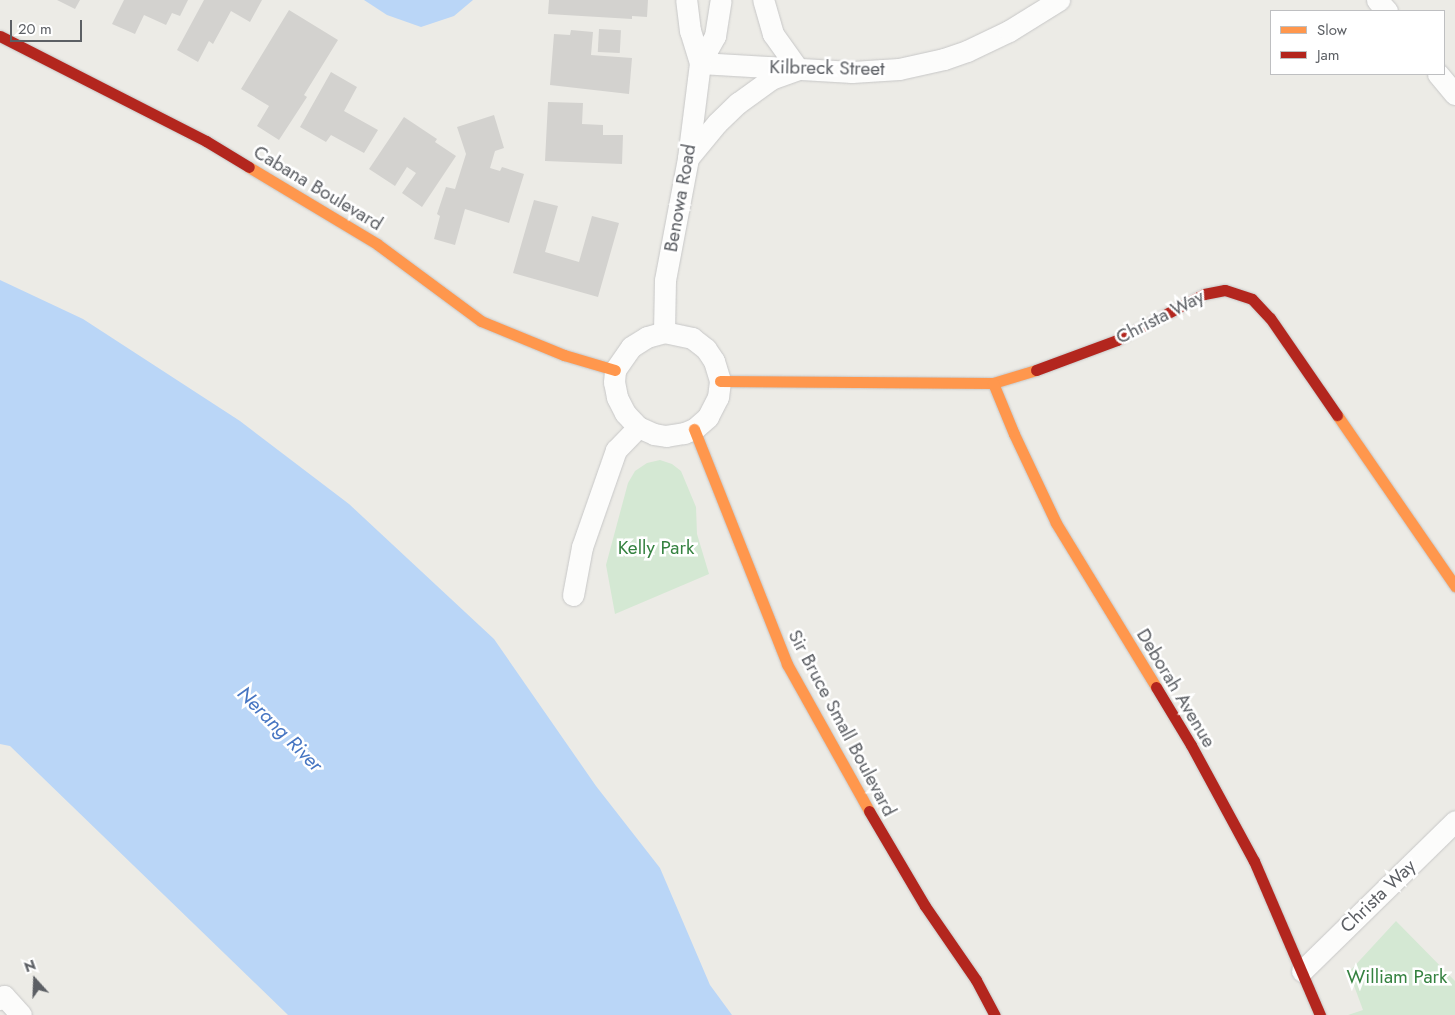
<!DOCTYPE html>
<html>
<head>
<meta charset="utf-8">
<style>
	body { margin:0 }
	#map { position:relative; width:1455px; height:1015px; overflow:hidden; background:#ecebe6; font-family:Jost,sans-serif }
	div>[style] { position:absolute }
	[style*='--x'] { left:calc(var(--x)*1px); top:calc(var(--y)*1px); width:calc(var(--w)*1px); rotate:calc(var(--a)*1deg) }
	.green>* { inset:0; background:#d4e8d3 }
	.water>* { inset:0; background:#bad6f7 }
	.building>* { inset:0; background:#d3d2cf; transform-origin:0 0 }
	.roads { filter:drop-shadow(0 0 1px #c7c7c7) drop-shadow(0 0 1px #c7c7c7) }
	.street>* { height:21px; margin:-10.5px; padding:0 10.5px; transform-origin:10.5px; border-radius:10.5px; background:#fcfcfb }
	.slow>* { height:11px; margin:-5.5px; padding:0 5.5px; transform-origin:5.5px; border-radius:5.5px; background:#ff974d }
	.jam>* { height:11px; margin:-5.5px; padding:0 5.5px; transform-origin:5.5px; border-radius:5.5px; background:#b3261e }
	span { translate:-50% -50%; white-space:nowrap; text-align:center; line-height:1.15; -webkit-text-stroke:5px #fff; paint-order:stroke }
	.street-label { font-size:19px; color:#5c5f64 }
	.park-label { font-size:19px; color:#358240 }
	.water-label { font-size:20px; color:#4675c2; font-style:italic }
	.legend { position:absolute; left:1270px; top:10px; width:175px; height:65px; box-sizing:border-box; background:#fff; border:1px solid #bebfc1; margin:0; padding:6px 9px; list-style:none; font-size:15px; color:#5c5f64 }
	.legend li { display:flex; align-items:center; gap:10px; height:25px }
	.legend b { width:25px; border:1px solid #bebfc1 }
	.north { position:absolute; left:10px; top:955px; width:50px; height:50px; -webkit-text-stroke:4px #fff; paint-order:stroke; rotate:340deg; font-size:14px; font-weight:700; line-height:20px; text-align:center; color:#5c5f64 }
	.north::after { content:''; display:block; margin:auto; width:18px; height:22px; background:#5c5f64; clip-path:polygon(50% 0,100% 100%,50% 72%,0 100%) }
	.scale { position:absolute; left:10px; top:20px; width:72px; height:22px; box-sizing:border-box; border:2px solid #5c5f64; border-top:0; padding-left:6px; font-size:15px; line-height:18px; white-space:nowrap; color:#5c5f64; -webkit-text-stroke:4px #fff; paint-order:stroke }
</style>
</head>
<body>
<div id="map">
	<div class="green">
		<div style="clip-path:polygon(660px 460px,672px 464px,681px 471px,696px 507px,697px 534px,709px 574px,615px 614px,606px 565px,628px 483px,635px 471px,647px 463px)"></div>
		<div style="clip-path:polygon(1396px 921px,1455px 981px,1455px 1015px,1348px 1015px,1363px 1010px,1349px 972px)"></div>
	</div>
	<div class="water">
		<div style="clip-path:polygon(364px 0,473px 0,454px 16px,421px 27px,387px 15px)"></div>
		<div style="clip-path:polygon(0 280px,83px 319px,240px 421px,349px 504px,494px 639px,596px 786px,660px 868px,710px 985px,732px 1015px,288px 1015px,10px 746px,0 744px)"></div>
	</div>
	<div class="building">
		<div style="clip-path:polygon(57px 0,80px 0,75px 9px)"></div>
		<div style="clip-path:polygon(124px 0,188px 0,180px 16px,172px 13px,166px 25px,144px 15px,135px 34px,112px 24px)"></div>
		<div style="clip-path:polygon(204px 0,262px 0,250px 22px,231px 11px,213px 44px,209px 41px,198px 62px,177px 50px)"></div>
		<div style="clip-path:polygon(549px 0,648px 0,647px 17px,632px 16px,632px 19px,548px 14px)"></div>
		<div style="clip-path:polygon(289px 10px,338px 40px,304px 95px,307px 97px,279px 140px,257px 126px,269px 106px,241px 89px)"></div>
		<div style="left:599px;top:29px;width:22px;height:23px;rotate:3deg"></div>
		<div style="clip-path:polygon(571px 30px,593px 32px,591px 55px,632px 58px,629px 94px,550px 85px,554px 34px,570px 35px)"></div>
		<div style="clip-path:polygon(331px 72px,357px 87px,344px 111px,378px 130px,364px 153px,331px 135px,326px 142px,300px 127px)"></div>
		<div style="clip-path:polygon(548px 102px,583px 103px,582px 124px,603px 125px,603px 135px,623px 135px,622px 164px,545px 161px)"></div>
		<div style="clip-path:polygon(494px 115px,504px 148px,495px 151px,490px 168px,500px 171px,502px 167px,524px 174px,509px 223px,465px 209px,455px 245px,434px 239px,440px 216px,437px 214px,446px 187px,455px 189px,466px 154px,457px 127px)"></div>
		<div style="clip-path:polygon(404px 117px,437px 139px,435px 142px,456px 156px,422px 207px,402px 193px,416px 173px,407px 167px,395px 186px,369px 169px)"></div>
		<div style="clip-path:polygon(534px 200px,558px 206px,545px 252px,579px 262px,592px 216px,619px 223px,598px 297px,513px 273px)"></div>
	</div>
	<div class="roads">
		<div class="street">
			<div style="--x:1377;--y:0;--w:15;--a:48"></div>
			<div style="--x:700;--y:63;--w:152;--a:3.4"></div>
			<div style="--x:852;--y:72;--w:47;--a:-3.7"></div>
			<div style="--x:899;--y:69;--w:46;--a:-12.5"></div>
			<div style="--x:944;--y:59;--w:24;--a:-19"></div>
			<div style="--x:967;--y:51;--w:47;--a:-25.5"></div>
			<div style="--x:1009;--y:31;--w:59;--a:-31.8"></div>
			<div style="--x:700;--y:63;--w:31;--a:-61"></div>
			<div style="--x:715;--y:36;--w:36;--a:-81"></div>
			<div style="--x:1438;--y:74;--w:26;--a:50"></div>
			<div style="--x:688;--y:158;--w:45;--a:-50.4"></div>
			<div style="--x:717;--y:123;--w:29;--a:-44"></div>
			<div style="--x:738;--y:103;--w:41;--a:-36"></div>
			<div style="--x:771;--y:79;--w:29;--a:-20"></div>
			<div style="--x:798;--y:69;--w:43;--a:-125.5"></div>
			<div style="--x:773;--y:34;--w:35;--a:-106"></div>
			<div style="--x:664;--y:332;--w:52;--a:-88.9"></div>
			<div style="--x:665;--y:280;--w:124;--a:-79.3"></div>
			<div style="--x:688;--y:158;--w:96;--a:-82.8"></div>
			<div style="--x:700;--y:63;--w:34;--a:-107"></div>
			<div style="--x:690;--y:31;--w:31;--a:-97"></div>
			<div style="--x:664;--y:332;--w:29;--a:12"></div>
			<div style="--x:692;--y:338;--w:18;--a:38"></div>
			<div style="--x:706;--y:349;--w:14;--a:56"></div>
			<div style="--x:714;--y:361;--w:21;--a:73"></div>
			<div style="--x:720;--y:381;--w:16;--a:97"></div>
			<div style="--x:718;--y:397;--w:22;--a:117"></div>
			<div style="--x:708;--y:417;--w:18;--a:139"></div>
			<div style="--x:694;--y:429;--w:11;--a:158"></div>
			<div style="--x:684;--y:433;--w:18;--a:171"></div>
			<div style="--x:666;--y:436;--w:12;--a:-171"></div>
			<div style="--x:654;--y:434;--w:17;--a:-156"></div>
			<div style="--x:638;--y:427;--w:19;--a:-133"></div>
			<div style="--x:625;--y:413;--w:18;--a:-117"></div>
			<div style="--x:617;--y:397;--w:15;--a:-101"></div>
			<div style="--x:614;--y:382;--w:12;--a:-85"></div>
			<div style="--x:615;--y:370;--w:28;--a:-55"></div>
			<div style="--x:631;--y:347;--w:19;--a:-32"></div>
			<div style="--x:647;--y:337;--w:18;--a:-16"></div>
			<div style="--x:573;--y:595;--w:49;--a:-79.4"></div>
			<div style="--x:582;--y:547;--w:103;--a:-70.7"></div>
			<div style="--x:616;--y:450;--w:32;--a:-46"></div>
			<div style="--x:1302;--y:971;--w:214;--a:-44.4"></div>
			<div style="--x:0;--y:999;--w:5;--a:-37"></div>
			<div style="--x:4;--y:996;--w:25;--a:48"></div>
		</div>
		<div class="slow">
			<div style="--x:249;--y:167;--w:149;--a:31"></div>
			<div style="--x:377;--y:244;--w:129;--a:36.5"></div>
			<div style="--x:481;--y:321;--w:90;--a:22.3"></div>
			<div style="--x:564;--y:355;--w:53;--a:16.4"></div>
			<div style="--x:720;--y:381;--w:273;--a:0.4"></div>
			<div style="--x:993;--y:383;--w:45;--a:-16.8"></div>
			<div style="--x:993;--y:383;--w:55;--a:67.6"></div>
			<div style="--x:1014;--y:434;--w:98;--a:64.7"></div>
			<div style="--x:1056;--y:523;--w:192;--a:58.6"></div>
			<div style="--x:1337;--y:415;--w:208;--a:55.4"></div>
			<div style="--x:694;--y:429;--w:253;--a:68.4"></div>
			<div style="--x:787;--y:664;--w:168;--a:60.8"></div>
		</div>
		<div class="jam">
			<div style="--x:0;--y:36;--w:231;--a:27"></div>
			<div style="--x:206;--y:141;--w:50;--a:31.2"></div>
			<div style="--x:1036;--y:370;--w:86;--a:-20.3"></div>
			<div style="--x:1117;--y:340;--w:98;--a:-27.9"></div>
			<div style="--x:1204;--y:294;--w:21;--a:-11"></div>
			<div style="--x:1225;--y:290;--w:28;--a:18"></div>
			<div style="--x:1252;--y:299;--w:26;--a:47"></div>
			<div style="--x:1270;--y:318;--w:118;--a:55.4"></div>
			<div style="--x:1156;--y:687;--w:68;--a:58.9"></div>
			<div style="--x:1191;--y:745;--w:132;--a:61.5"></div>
			<div style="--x:1254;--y:861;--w:168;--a:66.8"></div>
			<div style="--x:869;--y:811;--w:110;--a:59.5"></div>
			<div style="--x:925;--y:906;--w:90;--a:55.4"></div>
			<div style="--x:976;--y:980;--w:40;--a:62"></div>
		</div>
	</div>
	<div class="street-label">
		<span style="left:827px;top:68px;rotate:1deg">Kilbreck Street</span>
		<span style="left:318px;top:188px;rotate:31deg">Cabana Boulevard</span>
		<span style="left:680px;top:198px;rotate:-80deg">Benowa Road</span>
		<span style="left:1160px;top:317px;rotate:-27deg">Christa Way</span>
		<span style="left:1176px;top:688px;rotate:59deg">Deborah Avenue</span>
		<span style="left:842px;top:723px;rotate:62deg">Sir Bruce Small Boulevard</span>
		<span style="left:1378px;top:896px;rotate:-44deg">Christa Way</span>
	</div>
	<div class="park-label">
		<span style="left:656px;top:548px">Kelly Park</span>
		<span style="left:1397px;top:977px">William Park</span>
	</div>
	<div class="water-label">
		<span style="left:280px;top:729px;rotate:45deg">Nerang River</span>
	</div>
	<ul class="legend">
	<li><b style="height:6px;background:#ff974d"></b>Slow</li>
	<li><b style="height:6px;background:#b3261e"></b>Jam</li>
	</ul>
	<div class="north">N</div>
	<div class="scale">20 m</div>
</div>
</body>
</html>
